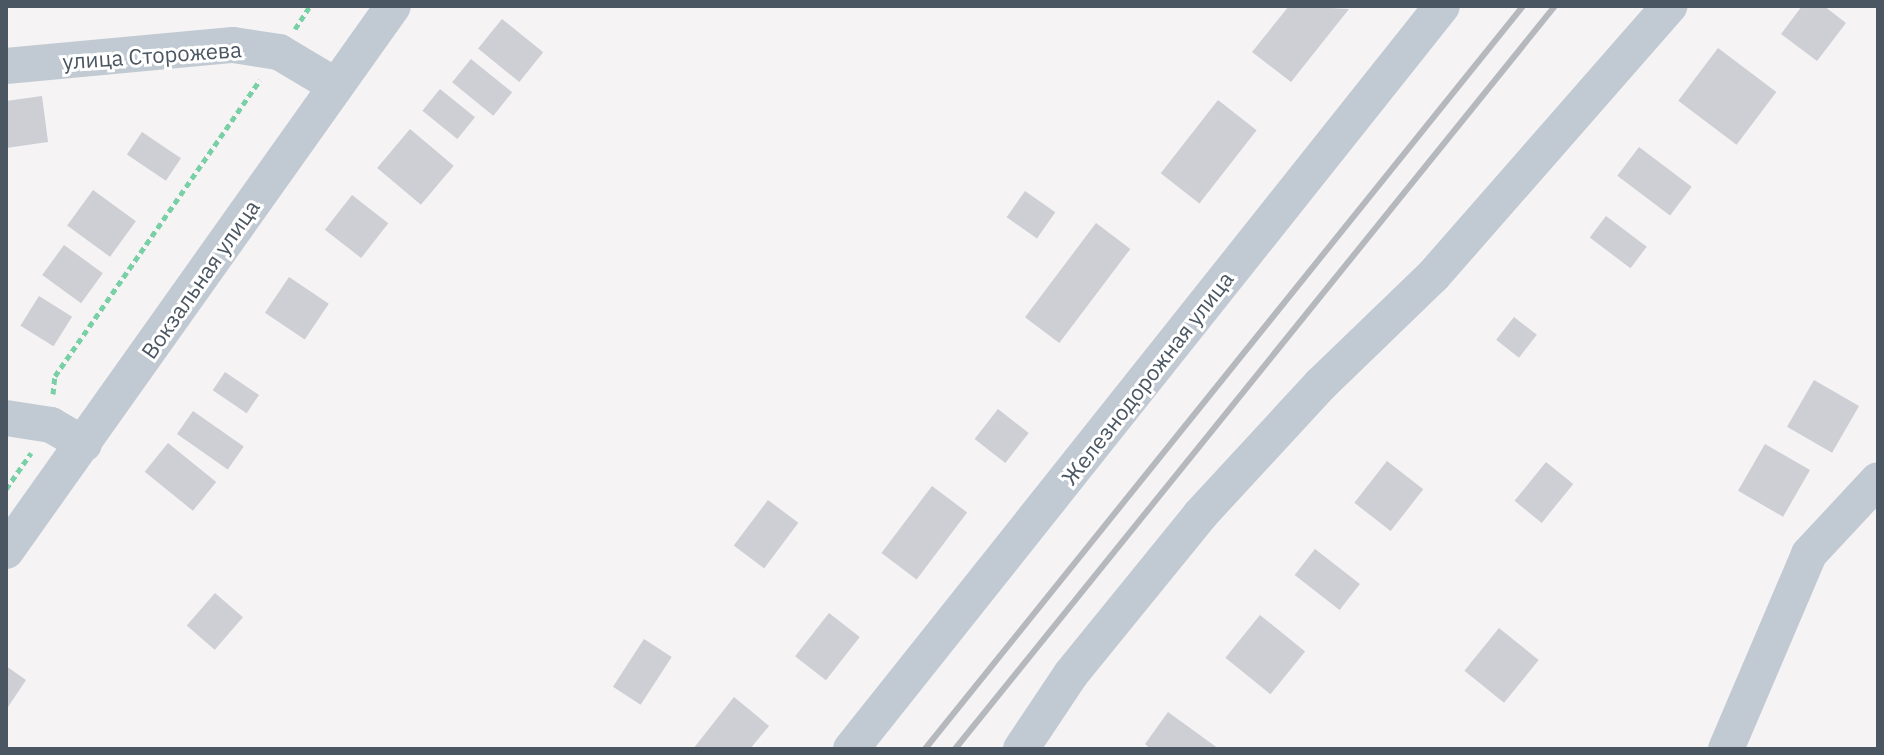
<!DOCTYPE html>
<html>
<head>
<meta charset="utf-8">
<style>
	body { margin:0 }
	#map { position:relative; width:1884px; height:755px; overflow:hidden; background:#f5f3f3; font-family:"IBM Plex Sans",sans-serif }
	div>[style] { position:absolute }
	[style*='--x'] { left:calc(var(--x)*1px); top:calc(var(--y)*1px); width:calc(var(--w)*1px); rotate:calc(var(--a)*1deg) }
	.building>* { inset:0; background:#cdcfd5; transform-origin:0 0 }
	.path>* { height:5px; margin-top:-2.5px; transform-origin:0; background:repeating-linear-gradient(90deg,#7ad0a6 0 6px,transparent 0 10px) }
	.minor>* { height:36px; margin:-18px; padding:0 18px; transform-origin:18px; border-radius:18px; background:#c1cad2 }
	.rail>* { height:6px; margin:-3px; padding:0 3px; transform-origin:3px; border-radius:3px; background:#b5b8bd }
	span { translate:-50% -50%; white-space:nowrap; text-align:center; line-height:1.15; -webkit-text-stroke:6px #fff; paint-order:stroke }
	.street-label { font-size:22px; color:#4a5661 }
	.frame { position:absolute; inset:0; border:8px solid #4a5661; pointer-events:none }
</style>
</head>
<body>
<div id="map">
	<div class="building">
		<div style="clip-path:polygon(1289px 6px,1349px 9px,1291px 82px,1252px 52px)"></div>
		<div style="clip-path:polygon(1802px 6px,1824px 6px,1846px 23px,1817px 61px,1781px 34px)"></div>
		<div style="left:502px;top:19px;width:53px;height:38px;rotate:39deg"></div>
		<div style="left:1718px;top:48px;width:73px;height:66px;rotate:37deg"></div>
		<div style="left:471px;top:59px;width:53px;height:30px;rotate:39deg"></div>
		<div style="left:440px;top:89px;width:45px;height:28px;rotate:39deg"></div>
		<div style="clip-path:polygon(42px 96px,48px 142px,6px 148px,6px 101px)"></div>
		<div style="left:1218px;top:100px;width:49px;height:93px;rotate:38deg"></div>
		<div style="left:410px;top:129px;width:57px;height:51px;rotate:40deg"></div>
		<div style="left:142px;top:132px;width:47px;height:27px;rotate:34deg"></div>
		<div style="left:1639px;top:147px;width:66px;height:36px;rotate:37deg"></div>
		<div style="left:93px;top:190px;width:53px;height:44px;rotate:36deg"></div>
		<div style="left:1025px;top:191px;width:37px;height:32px;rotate:35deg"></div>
		<div style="left:352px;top:195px;width:46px;height:44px;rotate:38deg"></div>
		<div style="left:1606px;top:216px;width:51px;height:27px;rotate:37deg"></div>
		<div style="left:1096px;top:223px;width:43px;height:118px;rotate:37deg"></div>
		<div style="left:64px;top:245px;width:48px;height:37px;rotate:36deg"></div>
		<div style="left:289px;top:277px;width:48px;height:43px;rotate:34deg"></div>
		<div style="left:39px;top:296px;width:39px;height:35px;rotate:32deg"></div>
		<div style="left:1514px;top:317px;width:29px;height:29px;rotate:38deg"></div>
		<div style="left:225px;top:372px;width:41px;height:22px;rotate:34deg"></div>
		<div style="left:1814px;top:380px;width:52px;height:54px;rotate:30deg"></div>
		<div style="left:998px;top:409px;width:39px;height:38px;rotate:38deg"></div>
		<div style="left:193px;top:411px;width:62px;height:28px;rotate:35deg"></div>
		<div style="left:168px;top:443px;width:62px;height:37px;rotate:39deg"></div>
		<div style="left:1765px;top:444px;width:52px;height:54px;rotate:30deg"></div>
		<div style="left:1387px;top:461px;width:46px;height:53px;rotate:38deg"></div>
		<div style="left:1546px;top:462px;width:35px;height:50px;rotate:39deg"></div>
		<div style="left:932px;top:486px;width:44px;height:84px;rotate:37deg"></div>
		<div style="left:768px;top:500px;width:38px;height:57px;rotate:37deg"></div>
		<div style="left:1315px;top:549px;width:57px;height:33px;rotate:38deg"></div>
		<div style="left:215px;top:593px;width:37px;height:43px;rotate:41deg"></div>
		<div style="left:829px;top:613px;width:39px;height:55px;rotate:38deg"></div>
		<div style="left:1260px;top:615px;width:58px;height:55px;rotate:39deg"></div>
		<div style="left:1499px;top:628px;width:51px;height:55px;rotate:39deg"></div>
		<div style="left:644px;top:639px;width:33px;height:57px;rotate:33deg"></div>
		<div style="clip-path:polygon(6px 666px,26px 680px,6px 710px)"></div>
		<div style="clip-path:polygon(734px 697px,769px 726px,750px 749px,693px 749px)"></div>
		<div style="clip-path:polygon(1168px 712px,1219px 749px,1151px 749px,1145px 744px)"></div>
	</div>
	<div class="path">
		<div style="--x:295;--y:29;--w:27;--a:-57"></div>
		<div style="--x:53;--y:394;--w:18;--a:-84"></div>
		<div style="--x:55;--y:376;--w:360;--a:-55.3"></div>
		<div style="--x:6;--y:489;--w:44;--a:-55.2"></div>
	</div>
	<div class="minor">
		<div style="--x:6;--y:66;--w:228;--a:-5.3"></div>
		<div style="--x:233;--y:45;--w:47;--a:8.7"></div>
		<div style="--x:279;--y:52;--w:66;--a:30.8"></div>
		<div style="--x:6;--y:418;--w:46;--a:8.8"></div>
		<div style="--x:51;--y:425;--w:38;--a:30"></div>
		<div style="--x:6;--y:551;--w:668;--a:-54.62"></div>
		<div style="--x:851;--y:749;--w:949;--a:-51.5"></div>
		<div style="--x:1021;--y:749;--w:90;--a:-56.3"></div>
		<div style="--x:1071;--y:674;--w:205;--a:-50.9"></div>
		<div style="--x:1200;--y:515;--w:178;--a:-47.3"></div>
		<div style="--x:1321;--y:384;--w:156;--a:-44"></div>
		<div style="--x:1433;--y:276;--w:359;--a:-48.8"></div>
		<div style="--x:1726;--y:749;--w:212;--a:-66.9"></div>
		<div style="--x:1809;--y:554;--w:101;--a:-47"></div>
	</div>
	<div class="rail">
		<div style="--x:925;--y:749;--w:954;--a:-51.17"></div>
		<div style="--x:955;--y:749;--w:955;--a:-51.08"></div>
	</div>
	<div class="street-label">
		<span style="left:152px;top:55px;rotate:-4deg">улица Сторожева</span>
		<span style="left:200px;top:279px;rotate:-55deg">Вокзальная улица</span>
		<span style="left:1147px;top:378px;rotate:-52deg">Железнодорожная улица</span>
	</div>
	<div class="frame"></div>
</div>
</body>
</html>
